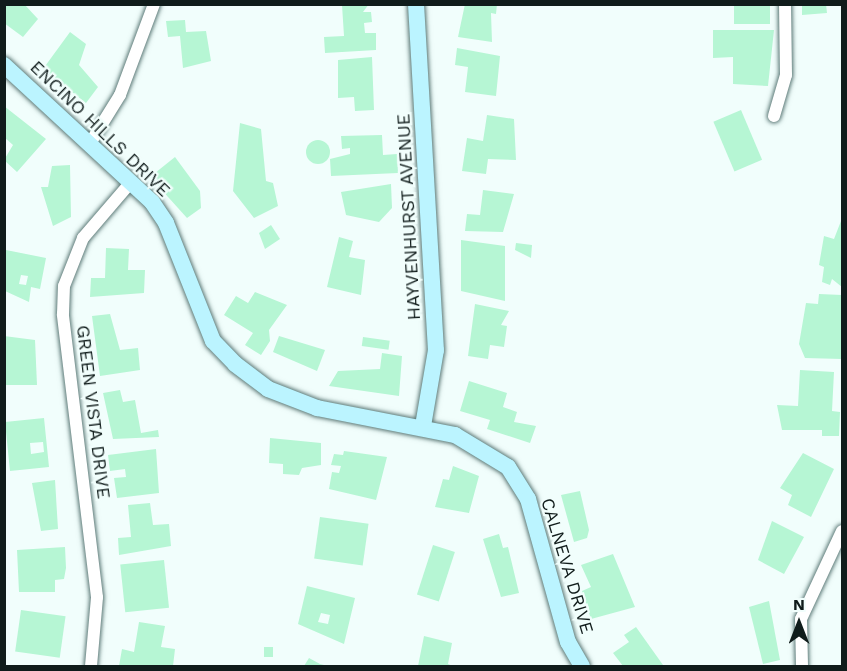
<!DOCTYPE html>
<html>
<head>
<meta charset="utf-8">
<style>
	body { margin:0 }
	#map { position:relative; width:847px; height:671px; overflow:hidden; background:#f1fefc; font-family:"Work Sans",sans-serif }
	div>[style] { position:absolute }
	[style*='--x'] { left:calc(var(--x)*1px); top:calc(var(--y)*1px); width:calc(var(--w)*1px); rotate:calc(var(--a)*1deg) }
	.building>* { inset:0; background:#b6f6d4; transform-origin:0 0 }
	.round { border-radius:50% }
	.roads { filter:drop-shadow(0 0 2px #5f7c7a) drop-shadow(0 0 2px #5f7c7a) }
	.street>* { height:12px; margin:-6px; padding:0 6px; transform-origin:6px; border-radius:6px; background:#fff }
	.secondary>* { height:16px; margin:-8px; padding:0 8px; transform-origin:8px; border-radius:8px; background:#bbf4ff }
	span { translate:-50% -50%; white-space:nowrap; text-align:center; line-height:1.15; -webkit-text-stroke:4.5px #f1fefc; paint-order:stroke }
	.street-label { font-size:18px; color:#101c1b }
	.frame { position:absolute; inset:0; border:6px solid #101c1b; pointer-events:none }
	.north { position:absolute; left:769px; top:593px; width:60px; height:60px; -webkit-text-stroke:4px #f1fefc; paint-order:stroke; rotate:0deg; font-size:16px; font-weight:700; line-height:24px; text-align:center; color:#101c1b }
	.north::after { content:''; display:block; margin:auto; width:21px; height:27px; background:#101c1b; clip-path:polygon(50% 0,100% 100%,50% 72%,0 100%) }
</style>
</head>
<body>
<div id="map">
	<div class="building">
		<div style="clip-path:polygon(4px 4px,24px 4px,38px 19px,23px 37px,4px 23px)"></div>
		<div style="clip-path:polygon(369px 4px,363px 12px,371px 12px,372px 22px,364px 23px,365px 33px,376px 33px,376px 50px,325px 53px,324px 37px,344px 36px,342px 5px)"></div>
		<div style="clip-path:polygon(465px 4px,497px 4px,496px 14px,491px 13px,492px 42px,458px 37px)"></div>
		<div style="left:734px;top:4px;width:36px;height:20px"></div>
		<div style="clip-path:polygon(802px 4px,826px 4px,827px 13px,802px 15px)"></div>
		<div style="clip-path:polygon(185px 20px,186px 32px,206px 31px,211px 61px,183px 68px,180px 36px,168px 37px,166px 21px)"></div>
		<div style="clip-path:polygon(713px 30px,774px 30px,768px 86px,733px 84px,733px 57px,713px 58px)"></div>
		<div style="clip-path:polygon(70px 32px,86px 44px,79px 65px,98px 87px,86px 103px,43px 69px)"></div>
		<div style="clip-path:polygon(457px 48px,500px 56px,496px 96px,465px 92px,468px 67px,455px 65px)"></div>
		<div style="clip-path:polygon(372px 57px,374px 110px,355px 111px,354px 97px,338px 98px,338px 60px)"></div>
		<div style="clip-path:polygon(4px 106px,46px 139px,17px 172px,4px 160px,13px 145px,4px 137px)"></div>
		<div style="left:741px;top:110px;width:54px;height:30px;rotate:67deg"></div>
		<div style="clip-path:polygon(487px 115px,514px 119px,516px 160px,488px 159px,486px 174px,462px 171px,467px 138px,483px 141px)"></div>
		<div style="clip-path:polygon(240px 123px,261px 129px,266px 181px,273px 183px,278px 206px,254px 218px,233px 191px)"></div>
		<div style="clip-path:polygon(382px 135px,383px 155px,397px 154px,398px 173px,331px 176px,330px 159px,350px 154px,350px 148px,342px 149px,341px 136px)"></div>
		<div class="round" style="left:306px;top:140px;width:24px;height:24px"></div>
		<div style="clip-path:polygon(175px 157px,200px 191px,201px 208px,187px 218px,150px 177px)"></div>
		<div style="clip-path:polygon(70px 165px,71px 217px,53px 226px,41px 187px,48px 187px,52px 166px)"></div>
		<div style="clip-path:polygon(391px 184px,392px 208px,379px 222px,346px 215px,341px 192px)"></div>
		<div style="clip-path:polygon(483px 190px,514px 194px,503px 232px,465px 231px,467px 214px,480px 215px)"></div>
		<div style="clip-path:polygon(841px 221px,842px 222px,842px 287px,832px 279px,830px 285px,822px 282px,824px 267px,819px 265px,824px 236px,834px 239px)"></div>
		<div style="clip-path:polygon(271px 225px,280px 239px,265px 249px,259px 233px)"></div>
		<div style="clip-path:polygon(339px 237px,353px 241px,349px 257px,365px 260px,361px 295px,327px 287px)"></div>
		<div style="clip-path:polygon(461px 240px,505px 246px,505px 301px,461px 291px)"></div>
		<div style="clip-path:polygon(516px 243px,532px 245px,531px 258px,515px 250px)"></div>
		<div style="clip-path:polygon(106px 248px,129px 249px,128px 270px,145px 270px,144px 293px,90px 297px,91px 278px,105px 278px)"></div>
		<div style="clip-path:polygon(evenodd,6px 250px,46px 258px,40px 289px,31px 287px,29px 302px,5px 291px,6px 250px,21px 275px,28px 276px,26px 285px,19px 284px,21px 275px)"></div>
		<div style="clip-path:polygon(255px 292px,287px 305px,269px 330px,270px 341px,261px 355px,245px 345px,253px 333px,224px 315px,236px 296px,248px 303px)"></div>
		<div style="clip-path:polygon(819px 294px,842px 295px,842px 359px,805px 358px,799px 344px,806px 303px,818px 304px)"></div>
		<div style="clip-path:polygon(475px 304px,509px 311px,501px 325px,507px 326px,504px 347px,490px 345px,488px 359px,468px 356px)"></div>
		<div style="clip-path:polygon(110px 314px,120px 350px,138px 348px,140px 370px,100px 376px,92px 316px)"></div>
		<div style="clip-path:polygon(4px 336px,35px 340px,37px 385px,4px 385px)"></div>
		<div style="clip-path:polygon(279px 336px,325px 350px,317px 371px,273px 352px)"></div>
		<div style="left:363px;top:337px;width:27px;height:9px;rotate:8deg"></div>
		<div style="clip-path:polygon(382px 353px,402px 356px,399px 396px,329px 386px,338px 371px,380px 369px)"></div>
		<div style="clip-path:polygon(800px 370px,834px 372px,832px 411px,840px 412px,839px 436px,822px 436px,822px 430px,782px 430px,777px 405px,798px 406px)"></div>
		<div style="clip-path:polygon(469px 381px,507px 393px,503px 407px,517px 412px,514px 422px,536px 426px,530px 443px,487px 429px,490px 420px,460px 411px)"></div>
		<div style="clip-path:polygon(120px 390px,123px 402px,135px 400px,141px 433px,158px 430px,159px 437px,113px 439px,103px 393px)"></div>
		<div style="clip-path:polygon(evenodd,44px 418px,49px 467px,10px 471px,5px 422px,44px 418px,43px 442px,44px 452px,31px 454px,30px 443px,43px 442px)"></div>
		<div style="clip-path:polygon(270px 438px,321px 443px,321px 465px,302px 468px,299px 475px,283px 474px,283px 464px,269px 463px)"></div>
		<div style="clip-path:polygon(156px 449px,159px 493px,117px 498px,114px 478px,126px 477px,125px 469px,110px 471px,108px 455px)"></div>
		<div style="clip-path:polygon(344px 451px,387px 457px,376px 500px,329px 489px,332px 472px,339px 473px,341px 466px,331px 465px,334px 454px,343px 455px)"></div>
		<div style="clip-path:polygon(803px 453px,834px 469px,811px 517px,788px 505px,792px 495px,780px 488px)"></div>
		<div style="clip-path:polygon(453px 466px,479px 476px,469px 513px,435px 507px,443px 479px,449px 480px)"></div>
		<div style="clip-path:polygon(55px 480px,58px 529px,41px 531px,32px 483px)"></div>
		<div style="clip-path:polygon(580px 491px,589px 530px,587px 538px,574px 542px,561px 495px)"></div>
		<div style="clip-path:polygon(150px 503px,153px 525px,169px 524px,171px 546px,119px 555px,118px 538px,131px 537px,128px 505px)"></div>
		<div style="left:320px;top:517px;width:49px;height:42px;rotate:8deg"></div>
		<div style="clip-path:polygon(772px 521px,804px 537px,784px 574px,758px 560px)"></div>
		<div style="clip-path:polygon(499px 534px,503px 548px,508px 547px,519px 593px,501px 597px,483px 539px)"></div>
		<div style="left:433px;top:545px;width:23px;height:52px;rotate:18deg"></div>
		<div style="clip-path:polygon(65px 547px,66px 568px,64px 579px,55px 580px,55px 592px,19px 592px,17px 550px)"></div>
		<div style="clip-path:polygon(613px 554px,635px 607px,591px 619px,582px 591px,591px 587px,581px 565px)"></div>
		<div style="left:164px;top:560px;width:48px;height:44px;rotate:84deg"></div>
		<div style="clip-path:polygon(evenodd,307px 586px,355px 598px,344px 644px,298px 624px,307px 586px,321px 613px,330px 615px,328px 624px,318px 622px,321px 613px)"></div>
		<div style="clip-path:polygon(769px 601px,780px 660px,763px 664px,749px 607px)"></div>
		<div style="left:21px;top:610px;width:45px;height:42px;rotate:8deg"></div>
		<div style="clip-path:polygon(139px 622px,165px 626px,161px 647px,175px 649px,173px 666px,119px 666px,122px 649px,134px 652px)"></div>
		<div style="clip-path:polygon(636px 627px,663px 665px,661px 666px,623px 666px,613px 653px,629px 642px,624px 635px)"></div>
		<div style="clip-path:polygon(424px 636px,452px 643px,448px 664px,453px 666px,418px 666px)"></div>
		<div style="left:273px;top:647px;width:10px;height:9px;rotate:90deg"></div>
		<div style="clip-path:polygon(309px 658px,320px 664px,328px 666px,304px 666px)"></div>
	</div>
	<div class="roads">
		<div class="street">
			<div style="--x:774;--y:116;--w:43;--a:-73.7"></div>
			<div style="--x:786;--y:75;--w:71;--a:-90.8"></div>
			<div style="--x:89;--y:145;--w:59;--a:-58.2"></div>
			<div style="--x:120;--y:95;--w:97;--a:-69.5"></div>
			<div style="--x:91;--y:666;--w:69;--a:-85"></div>
			<div style="--x:97;--y:597;--w:285;--a:-96.9"></div>
			<div style="--x:63;--y:314;--w:28;--a:-88"></div>
			<div style="--x:64;--y:286;--w:52;--a:-68.4"></div>
			<div style="--x:83;--y:238;--w:74;--a:-49.4"></div>
			<div style="--x:802;--y:666;--w:47;--a:-91.2"></div>
			<div style="--x:801;--y:619;--w:97;--a:-65"></div>
		</div>
		<div class="secondary">
			<div style="--x:416;--y:4;--w:347;--a:86.7"></div>
			<div style="--x:436;--y:350;--w:77;--a:99.7"></div>
			<div style="--x:4;--y:65;--w:202;--a:42.8"></div>
			<div style="--x:152;--y:202;--w:25;--a:56"></div>
			<div style="--x:166;--y:223;--w:127;--a:68.3"></div>
			<div style="--x:213;--y:341;--w:32;--a:46"></div>
			<div style="--x:235;--y:364;--w:41;--a:37.1"></div>
			<div style="--x:268;--y:389;--w:53;--a:21.2"></div>
			<div style="--x:317;--y:408;--w:141;--a:11.1"></div>
			<div style="--x:455;--y:435;--w:62;--a:31.1"></div>
			<div style="--x:508;--y:467;--w:38;--a:58"></div>
			<div style="--x:528;--y:499;--w:148;--a:74.4"></div>
			<div style="--x:568;--y:642;--w:28;--a:60"></div>
		</div>
	</div>
	<div class="street-label">
		<span style="left:100px;top:129px;rotate:44deg">ENCINO HILLS DRIVE</span>
		<span style="left:409px;top:217px;rotate:-93deg">HAYVENHURST AVENUE</span>
		<span style="left:93px;top:412px;rotate:83deg">GREEN VISTA DRIVE</span>
		<span style="left:567px;top:566px;rotate:73deg">CALNEVA DRIVE</span>
	</div>
	<div class="frame"></div>
	<div class="north">N</div>
</div>
</body>
</html>
